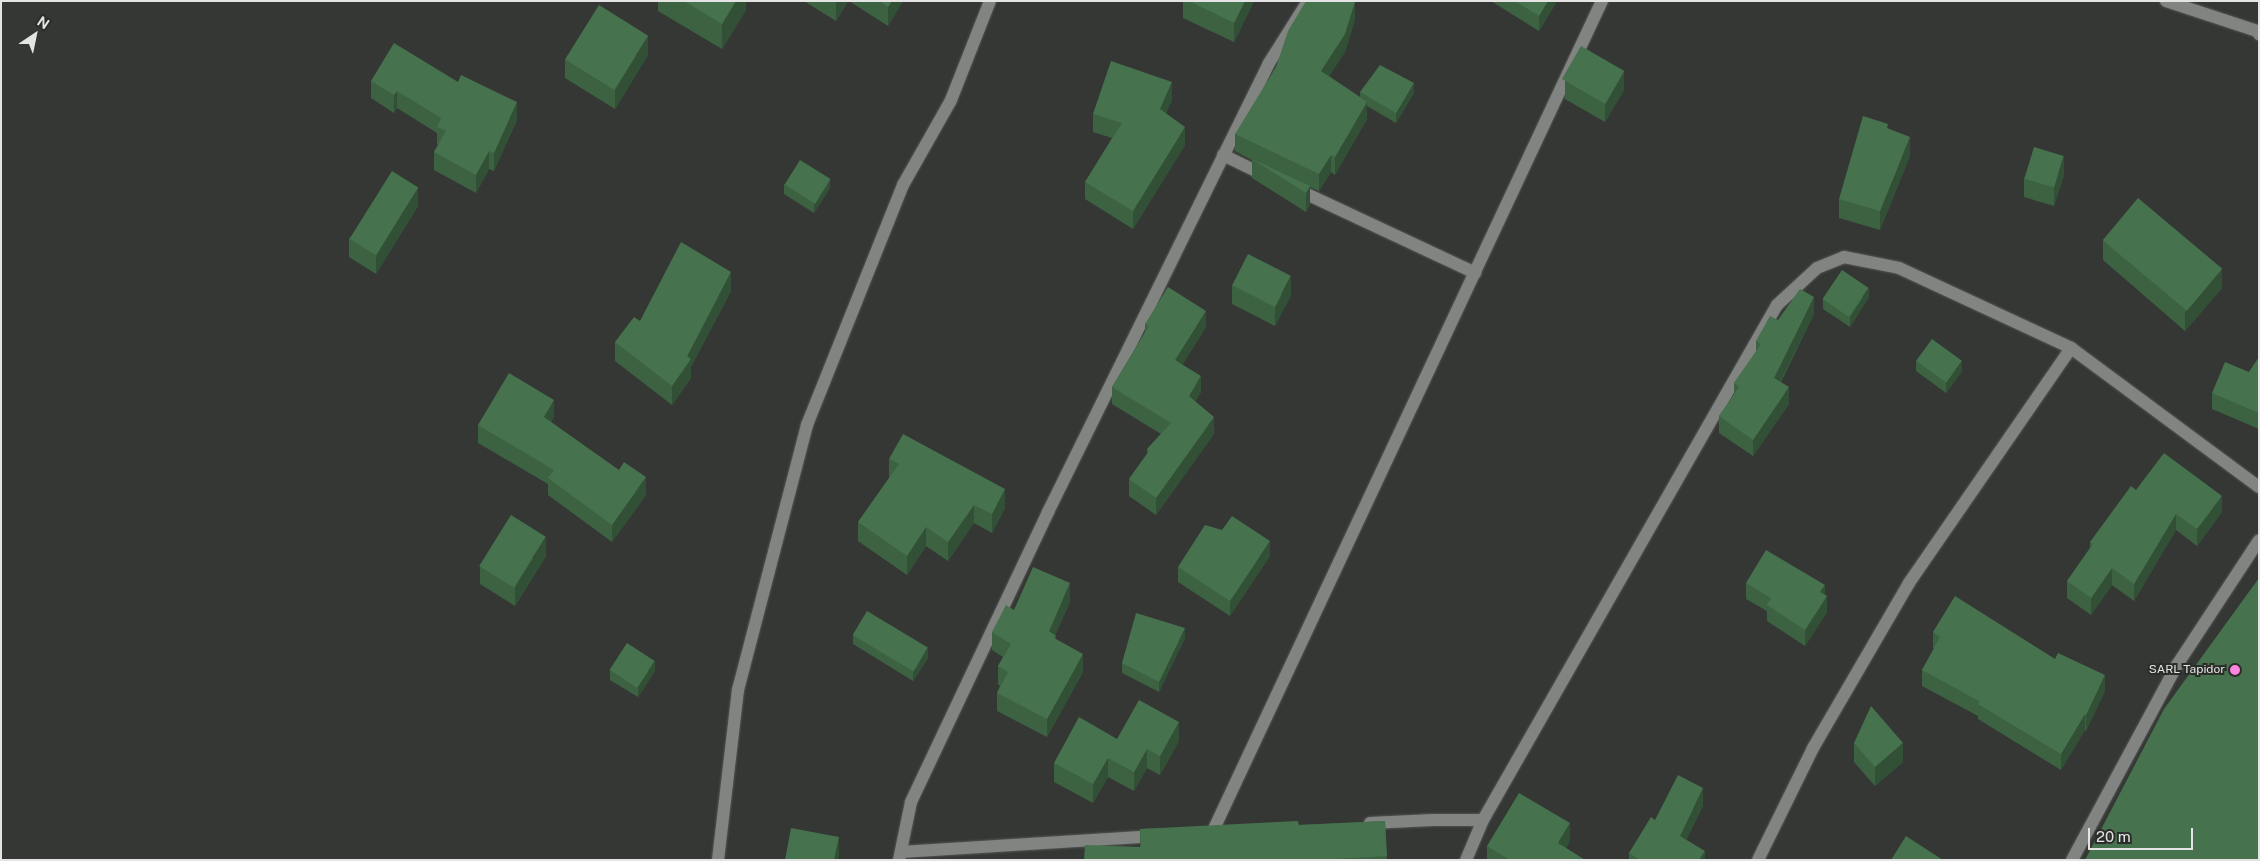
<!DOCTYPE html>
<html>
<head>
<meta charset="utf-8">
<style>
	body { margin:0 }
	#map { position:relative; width:2260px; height:861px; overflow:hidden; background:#353735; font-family:"Public Sans",sans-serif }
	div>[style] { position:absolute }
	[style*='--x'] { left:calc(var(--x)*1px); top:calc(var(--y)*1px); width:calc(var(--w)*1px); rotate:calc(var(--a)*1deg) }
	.roads { filter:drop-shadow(0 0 1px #545554) drop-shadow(0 0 1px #545554) }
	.street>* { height:12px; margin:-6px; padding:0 6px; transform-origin:6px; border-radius:6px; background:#818481 }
	.wall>* { inset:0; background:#3c6242 }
	.shaded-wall>* { inset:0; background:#315036 }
	.building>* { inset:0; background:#46724d; transform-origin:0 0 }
	.dots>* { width:14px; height:14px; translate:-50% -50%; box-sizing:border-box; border:2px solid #2b2d2b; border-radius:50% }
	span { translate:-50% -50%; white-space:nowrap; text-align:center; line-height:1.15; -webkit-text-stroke:4px #2b2d2b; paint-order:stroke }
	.poi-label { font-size:12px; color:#e3e4e3 }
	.right { translate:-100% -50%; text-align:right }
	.frame { position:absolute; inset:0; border:2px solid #e3e4e3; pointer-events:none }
	.north { position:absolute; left:10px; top:10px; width:50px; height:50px; -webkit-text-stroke:4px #2b2d2b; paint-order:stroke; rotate:34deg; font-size:14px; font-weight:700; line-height:20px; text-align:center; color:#e3e4e3 }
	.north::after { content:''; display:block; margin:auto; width:18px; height:22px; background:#e3e4e3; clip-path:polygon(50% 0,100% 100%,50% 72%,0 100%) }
	.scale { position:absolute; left:2088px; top:828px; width:105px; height:22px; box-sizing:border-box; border:2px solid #e3e4e3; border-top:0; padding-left:6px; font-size:15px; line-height:18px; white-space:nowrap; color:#e3e4e3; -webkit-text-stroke:4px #2b2d2b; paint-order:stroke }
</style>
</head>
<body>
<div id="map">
	<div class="roads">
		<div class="street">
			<div style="--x:2166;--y:1;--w:96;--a:18.2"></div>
			<div style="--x:2257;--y:31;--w:4;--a:56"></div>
			<div style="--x:1223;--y:155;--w:48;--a:26"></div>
			<div style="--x:1296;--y:189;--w:198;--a:25.1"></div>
			<div style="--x:1370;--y:823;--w:63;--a:-2.7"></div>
			<div style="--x:1433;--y:820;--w:50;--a:0"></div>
			<div style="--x:1212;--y:833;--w:919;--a:-64.89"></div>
			<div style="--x:901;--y:852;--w:256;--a:-3.6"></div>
			<div style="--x:718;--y:860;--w:171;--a:-83.3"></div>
			<div style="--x:738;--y:690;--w:274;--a:-75.4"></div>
			<div style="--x:807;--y:425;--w:258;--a:-68.2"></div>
			<div style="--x:903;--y:185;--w:98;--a:-60.5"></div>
			<div style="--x:951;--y:100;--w:106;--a:-68.5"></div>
			<div style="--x:899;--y:860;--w:59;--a:-78.3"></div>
			<div style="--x:911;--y:802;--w:321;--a:-64.7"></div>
			<div style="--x:1048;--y:512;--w:500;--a:-63.79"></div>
			<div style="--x:1269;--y:63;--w:73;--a:-57.8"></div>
			<div style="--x:1466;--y:860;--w:43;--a:-67"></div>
			<div style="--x:1483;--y:820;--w:593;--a:-60.28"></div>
			<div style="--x:1777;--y:305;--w:54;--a:-42.8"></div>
			<div style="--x:1817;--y:268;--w:29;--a:-22"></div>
			<div style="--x:1844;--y:257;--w:56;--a:11.3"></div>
			<div style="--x:1899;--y:268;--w:190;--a:24.9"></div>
			<div style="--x:2071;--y:348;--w:234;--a:36.5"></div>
			<div style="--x:1758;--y:860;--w:125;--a:-63.8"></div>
			<div style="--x:1813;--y:748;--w:191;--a:-59.8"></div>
			<div style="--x:1909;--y:583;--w:285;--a:-55.4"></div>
			<div style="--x:2072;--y:860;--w:221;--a:-61.7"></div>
			<div style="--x:2177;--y:665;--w:149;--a:-56.7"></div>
		</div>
	</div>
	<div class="wall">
		<div style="clip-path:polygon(658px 1px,746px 1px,746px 10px,722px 49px,658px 11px)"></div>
		<div style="clip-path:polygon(804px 1px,848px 1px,836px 21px)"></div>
		<div style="clip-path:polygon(849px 1px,903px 1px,888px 26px)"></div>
		<div style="clip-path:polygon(1183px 1px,1254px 1px,1234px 42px,1183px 18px)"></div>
		<div style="clip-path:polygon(1491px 1px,1556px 1px,1556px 3px,1539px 31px)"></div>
		<div style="clip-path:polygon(1355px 20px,1345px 52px,1329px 76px,1360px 97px,1360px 92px,1414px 93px,1396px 123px,1367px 106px,1367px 119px,1335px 175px,1331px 172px,1319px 191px,1310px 187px,1310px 205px,1306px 212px,1252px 178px,1252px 160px,1235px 151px,1235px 134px)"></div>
		<div style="clip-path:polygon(648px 55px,615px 109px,565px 78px,565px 59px)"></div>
		<div style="clip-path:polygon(1565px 80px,1624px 90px,1605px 122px,1565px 99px)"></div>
		<div style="clip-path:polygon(371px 81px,517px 120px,494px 171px,489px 169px,476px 193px,434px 170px,434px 152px,438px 145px,437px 144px,437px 133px,397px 108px,394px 113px,371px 98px)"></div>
		<div style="clip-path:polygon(1172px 100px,1166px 113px,1185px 145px,1133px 229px,1085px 199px,1085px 182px,1112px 138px,1093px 132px,1093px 114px)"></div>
		<div style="clip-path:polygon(1910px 156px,1880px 230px,1839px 218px,1839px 199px)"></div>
		<div style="clip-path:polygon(2064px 175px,2054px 206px,2024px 197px,2024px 178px)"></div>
		<div style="clip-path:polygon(784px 184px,830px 188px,814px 213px,784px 194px)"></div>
		<div style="clip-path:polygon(418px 206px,376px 274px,349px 257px,349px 238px)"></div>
		<div style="clip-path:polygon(2103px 241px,2222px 288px,2185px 331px,2103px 260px)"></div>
		<div style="clip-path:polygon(1232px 285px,1291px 295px,1275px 326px,1232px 304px)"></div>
		<div style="clip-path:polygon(731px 291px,691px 367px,691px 378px,672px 405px,615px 361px,615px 342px,640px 321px)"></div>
		<div style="clip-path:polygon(1869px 297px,1850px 327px,1823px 309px,1823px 299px)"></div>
		<div style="clip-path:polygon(1814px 314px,1781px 382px,1789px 404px,1753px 456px,1719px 433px,1719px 416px,1734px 395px,1734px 383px,1756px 352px,1756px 341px,1778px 320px)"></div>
		<div style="clip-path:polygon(1145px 324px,1206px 327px,1182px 365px,1201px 392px,1195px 402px,1214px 434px,1156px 515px,1129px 496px,1129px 479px,1147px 454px,1147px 449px,1161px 434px,1112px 404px,1112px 387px,1145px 332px)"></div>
		<div style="clip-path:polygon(2259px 357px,2259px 429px,2212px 409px,2212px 393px,2249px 372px)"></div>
		<div style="clip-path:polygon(1916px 361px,1962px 371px,1946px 393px,1916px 371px)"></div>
		<div style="clip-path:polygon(554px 417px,551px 422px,646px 495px,612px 542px,548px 495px,548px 484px,478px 443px,478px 425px)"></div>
		<div style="clip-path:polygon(889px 459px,1005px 508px,992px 533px,974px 523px,948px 561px,926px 546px,907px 575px,858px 541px,858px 522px,889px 478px)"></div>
		<div style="clip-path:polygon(2136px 490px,2222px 512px,2197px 546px,2176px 530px,2134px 601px,2112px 585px,2091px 615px,2067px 598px,2067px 581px,2090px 548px,2090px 542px)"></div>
		<div style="clip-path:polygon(546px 556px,515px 606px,480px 584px,480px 566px)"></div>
		<div style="clip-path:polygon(1270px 556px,1230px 616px,1178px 582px,1178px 567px)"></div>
		<div style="clip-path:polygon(1746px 583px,1825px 595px,1827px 612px,1805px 646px,1767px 621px,1767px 611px,1746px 599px)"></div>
		<div style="clip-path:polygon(1070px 602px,1055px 635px,1056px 639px,1083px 672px,1047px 737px,997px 711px,997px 693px,1000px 686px,998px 684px,998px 666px,1003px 657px,992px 650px,992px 632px,1014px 610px)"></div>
		<div style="clip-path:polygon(1933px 632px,2105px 691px,2086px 731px,2085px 730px,2061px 770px,1978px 719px,1978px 716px,1922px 686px,1922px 670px,1934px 649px,1933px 648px)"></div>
		<div style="clip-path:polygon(853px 635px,928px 658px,913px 681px,853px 644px)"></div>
		<div style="clip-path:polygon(1185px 638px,1159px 692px,1122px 673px,1122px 663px)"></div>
		<div style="clip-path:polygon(610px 670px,655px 671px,638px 697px,610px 680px)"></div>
		<div style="clip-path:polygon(1117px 739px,1179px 741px,1160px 775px,1147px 768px,1134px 791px,1108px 777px,1093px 803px,1054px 782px,1054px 763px)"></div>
		<div style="clip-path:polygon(1854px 743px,1903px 762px,1875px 786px,1854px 762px)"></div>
		<div style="clip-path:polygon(1703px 806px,1686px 840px,1705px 860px,1629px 860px,1629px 853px,1655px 820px)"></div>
		<div style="clip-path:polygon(1385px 821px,1387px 860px,1084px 860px,1140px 847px,1140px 829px,1299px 825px)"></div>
		<div style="clip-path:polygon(1570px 841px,1566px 848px,1585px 860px,1487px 860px,1487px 846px)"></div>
	</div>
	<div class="shaded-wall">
		<div style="clip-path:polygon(736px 1px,746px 1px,746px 10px,722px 49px,722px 24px)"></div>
		<div style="clip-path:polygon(836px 1px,848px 1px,836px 21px)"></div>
		<div style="clip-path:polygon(892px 1px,903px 1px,888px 26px,888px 7px)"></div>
		<div style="clip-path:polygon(1245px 1px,1254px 1px,1234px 42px,1234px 23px)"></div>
		<div style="clip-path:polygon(1548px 1px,1556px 1px,1556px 3px,1539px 31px,1539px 16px)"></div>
		<div style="clip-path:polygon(1355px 2px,1355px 20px,1345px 52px,1321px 89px,1321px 71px)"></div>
		<div style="clip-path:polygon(648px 36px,648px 55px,615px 109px,615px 90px)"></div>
		<div style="clip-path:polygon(1624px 71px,1624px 90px,1605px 122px,1605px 103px)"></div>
		<div style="clip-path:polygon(1172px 82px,1172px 100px,1160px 126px,1160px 109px)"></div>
		<div style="clip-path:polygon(1414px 83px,1414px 93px,1396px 123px,1396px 113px)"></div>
		<div style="clip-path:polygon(397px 91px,397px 108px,394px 113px,394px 95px)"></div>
		<div style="clip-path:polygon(517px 102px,517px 120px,494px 171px,494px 153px)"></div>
		<div style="clip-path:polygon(1367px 102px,1367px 119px,1335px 175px,1335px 157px)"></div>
		<div style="clip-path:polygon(1185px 127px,1185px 145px,1133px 229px,1133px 211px)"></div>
		<div style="clip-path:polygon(1910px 137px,1910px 156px,1880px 230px,1880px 211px)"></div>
		<div style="clip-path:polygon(489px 151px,489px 169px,476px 193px,476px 175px)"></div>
		<div style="clip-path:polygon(1331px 155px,1331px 172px,1319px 191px,1319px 174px)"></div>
		<div style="clip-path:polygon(2064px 156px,2064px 175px,2054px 206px,2054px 187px)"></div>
		<div style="clip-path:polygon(830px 179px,830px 188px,814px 213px,814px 203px)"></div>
		<div style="clip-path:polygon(1310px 186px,1310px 205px,1306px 212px,1306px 193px)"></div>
		<div style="clip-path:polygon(418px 187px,418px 206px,376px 274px,376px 256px)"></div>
		<div style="clip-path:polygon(2222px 269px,2222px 288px,2185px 331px,2185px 312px)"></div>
		<div style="clip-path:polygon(731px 272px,731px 291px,691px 367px,691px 378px,672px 405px,672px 386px)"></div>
		<div style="clip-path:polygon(1291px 276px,1291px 295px,1275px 326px,1275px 308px)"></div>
		<div style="clip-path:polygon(1869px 288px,1869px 297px,1850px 327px,1850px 317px)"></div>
		<div style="clip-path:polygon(1814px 297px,1814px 314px,1774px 394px,1774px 378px)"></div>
		<div style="clip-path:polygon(1206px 311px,1206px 327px,1175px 377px,1175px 360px)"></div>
		<div style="clip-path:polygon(1962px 361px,1962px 371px,1946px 393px,1946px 383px)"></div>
		<div style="clip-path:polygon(1201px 376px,1201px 392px,1189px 413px,1189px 396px)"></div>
		<div style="clip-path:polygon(1789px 387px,1789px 404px,1753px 456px,1753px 440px)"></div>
		<div style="clip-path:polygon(554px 400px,554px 417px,544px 434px,544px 417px)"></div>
		<div style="clip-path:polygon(1214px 417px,1214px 434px,1156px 515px,1156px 498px)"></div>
		<div style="clip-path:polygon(646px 477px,646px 495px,612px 542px,612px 525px)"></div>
		<div style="clip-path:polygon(1005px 489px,1005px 508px,992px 533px,992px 514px)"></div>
		<div style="clip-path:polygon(2222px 496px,2222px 512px,2197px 546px,2197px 529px)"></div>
		<div style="clip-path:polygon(974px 505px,974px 523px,948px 561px,948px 542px)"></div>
		<div style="clip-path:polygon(2176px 514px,2176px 530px,2134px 601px,2134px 584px)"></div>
		<div style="clip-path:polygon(926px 527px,926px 546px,907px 575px,907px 556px)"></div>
		<div style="clip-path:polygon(546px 537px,546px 556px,515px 606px,515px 587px)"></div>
		<div style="clip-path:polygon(1270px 541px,1270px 556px,1230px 616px,1230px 601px)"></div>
		<div style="clip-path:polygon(2112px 568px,2112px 585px,2091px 615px,2091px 598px)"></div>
		<div style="clip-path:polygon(1070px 583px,1070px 602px,1049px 650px,1049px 631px)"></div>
		<div style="clip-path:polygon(1825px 585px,1825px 600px,1827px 596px,1827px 612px,1805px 646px,1805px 630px,1820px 592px)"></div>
		<div style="clip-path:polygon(1185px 628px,1185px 638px,1159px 692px,1159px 682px)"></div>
		<div style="clip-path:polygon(928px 648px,928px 658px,913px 681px,913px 671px)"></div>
		<div style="clip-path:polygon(1083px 654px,1083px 672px,1047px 737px,1047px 719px)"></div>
		<div style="clip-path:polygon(655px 661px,655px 671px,638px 697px,638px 687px)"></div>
		<div style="clip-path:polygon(2105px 675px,2105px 691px,2086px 731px,2086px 715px)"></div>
		<div style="clip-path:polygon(2085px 714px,2085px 730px,2061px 770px,2061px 754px)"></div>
		<div style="clip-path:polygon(1179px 722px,1179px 741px,1160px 775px,1160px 756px)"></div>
		<div style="clip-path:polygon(1903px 743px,1903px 762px,1875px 786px,1875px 767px)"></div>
		<div style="clip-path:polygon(1147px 749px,1147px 768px,1134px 791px,1134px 772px)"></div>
		<div style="clip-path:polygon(1108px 758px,1108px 777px,1093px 803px,1093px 784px)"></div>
		<div style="clip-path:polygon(1703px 788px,1703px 806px,1680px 853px,1680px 836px)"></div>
		<div style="clip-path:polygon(1570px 823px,1570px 841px,1558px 860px,1558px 843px)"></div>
		<div style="clip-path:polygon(839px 837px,839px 856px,838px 860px,834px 860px)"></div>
		<div style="clip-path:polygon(1705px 851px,1705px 860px,1699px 860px)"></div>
	</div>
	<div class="building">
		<div style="clip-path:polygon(684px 1px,736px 1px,722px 24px)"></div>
		<div style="clip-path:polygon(880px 1px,892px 1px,888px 7px)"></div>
		<div style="clip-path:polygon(1189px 1px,1245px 1px,1234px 23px)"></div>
		<div style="clip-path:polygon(1306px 1px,1351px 1px,1355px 2px,1345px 34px,1321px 71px,1367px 102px,1335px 157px,1331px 155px,1319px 174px,1235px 134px,1276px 67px,1288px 31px)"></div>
		<div style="clip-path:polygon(1515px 1px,1548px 1px,1539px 16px)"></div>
		<div style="left:599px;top:5px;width:58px;height:64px;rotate:32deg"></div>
		<div style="clip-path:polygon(394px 43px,458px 82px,461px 75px,517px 102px,494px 153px,489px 151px,476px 175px,434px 152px,446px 131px,437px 127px,441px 118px,397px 91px,394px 95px,371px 81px)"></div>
		<div style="left:1581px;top:46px;width:50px;height:38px;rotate:30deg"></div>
		<div style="clip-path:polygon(1111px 61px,1172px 82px,1160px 109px,1185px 127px,1133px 211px,1085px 182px,1122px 123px,1093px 114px)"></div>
		<div style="clip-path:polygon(1380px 65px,1414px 83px,1396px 113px,1360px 92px)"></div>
		<div style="clip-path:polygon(1863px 116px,1888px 124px,1887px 128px,1910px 137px,1880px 211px,1839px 199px)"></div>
		<div style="left:2034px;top:147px;width:31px;height:33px;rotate:17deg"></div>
		<div style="clip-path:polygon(1252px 159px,1310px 186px,1306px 193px)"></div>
		<div style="left:800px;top:160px;width:36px;height:29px;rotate:32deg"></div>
		<div style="left:392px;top:171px;width:31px;height:80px;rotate:32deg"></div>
		<div style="left:2138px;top:198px;width:110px;height:55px;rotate:40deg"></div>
		<div style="clip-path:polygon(681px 242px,731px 272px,687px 356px,691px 359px,672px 386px,615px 342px,634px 317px,640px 321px)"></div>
		<div style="left:1248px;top:254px;width:48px;height:35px;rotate:27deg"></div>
		<div style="left:1842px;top:270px;width:32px;height:35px;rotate:34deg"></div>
		<div style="clip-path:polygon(1168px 287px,1206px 311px,1175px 360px,1201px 376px,1189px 396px,1214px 417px,1156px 498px,1129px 479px,1149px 451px,1147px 449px,1171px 423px,1112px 387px,1149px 326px,1145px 324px)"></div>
		<div style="clip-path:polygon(1800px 289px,1814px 297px,1774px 378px,1789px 387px,1753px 440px,1719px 416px,1739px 387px,1734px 383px,1761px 344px,1756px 341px,1770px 316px,1778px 320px)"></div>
		<div style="left:1932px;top:339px;width:37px;height:27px;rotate:36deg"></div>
		<div style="clip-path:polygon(2259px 357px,2259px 413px,2212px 393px,2225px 362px,2249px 372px)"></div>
		<div style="clip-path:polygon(509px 373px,554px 400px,544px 417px,619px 470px,624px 462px,646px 477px,612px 525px,548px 478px,554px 470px,478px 425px)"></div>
		<div style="clip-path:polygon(903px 434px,1005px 489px,992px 514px,974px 505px,948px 542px,926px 527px,907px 556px,858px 522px,899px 464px,889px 459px)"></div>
		<div style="clip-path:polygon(2164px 453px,2222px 496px,2197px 529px,2176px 514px,2134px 584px,2112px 568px,2091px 598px,2067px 581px,2093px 544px,2090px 542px,2131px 486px,2136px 490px)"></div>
		<div style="left:511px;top:515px;width:41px;height:60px;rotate:32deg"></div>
		<div style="clip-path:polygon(1232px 516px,1270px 541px,1230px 601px,1178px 567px,1205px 525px,1222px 530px)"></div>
		<div style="clip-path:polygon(1766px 550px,1825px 585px,1820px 592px,1827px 596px,1805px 630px,1767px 605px,1771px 598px,1746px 583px)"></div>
		<div style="clip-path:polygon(1033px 567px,1070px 583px,1049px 631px,1056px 636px,1054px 638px,1083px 654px,1047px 719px,997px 693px,1008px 672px,998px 666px,1011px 644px,992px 632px,1006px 605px,1014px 610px)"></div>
		<div style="clip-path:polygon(2259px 578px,2259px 860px,2085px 860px,2164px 709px)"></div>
		<div style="clip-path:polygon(1955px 596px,2055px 659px,2058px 653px,2105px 675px,2086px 715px,2085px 714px,2061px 754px,1978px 704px,1979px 701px,1922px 670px,1940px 637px,1933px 632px)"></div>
		<div style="left:867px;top:611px;width:71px;height:28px;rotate:31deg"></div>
		<div style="clip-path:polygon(1136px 613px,1185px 628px,1159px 682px,1122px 663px)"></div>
		<div style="left:627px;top:643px;width:33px;height:32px;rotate:33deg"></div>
		<div style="clip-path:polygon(1139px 700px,1179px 722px,1160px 756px,1147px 749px,1134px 772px,1108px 758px,1093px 784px,1054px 763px,1079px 717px,1117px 739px)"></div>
		<div style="clip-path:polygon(1871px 706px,1903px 743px,1875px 767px,1854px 743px)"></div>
		<div style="clip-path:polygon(1678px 775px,1703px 788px,1680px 836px,1705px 851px,1699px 860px,1640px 860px,1629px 853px,1651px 817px,1655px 820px)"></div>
		<div style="clip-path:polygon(1519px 793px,1570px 823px,1558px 843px,1585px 860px,1510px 860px,1487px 846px)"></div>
		<div style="clip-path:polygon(1298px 821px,1299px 825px,1385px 821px,1387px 856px,1318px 860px,1084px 860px,1085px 845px,1141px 847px,1140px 829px)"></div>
		<div style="clip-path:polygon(791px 828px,839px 837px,834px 860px,785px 860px)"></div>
		<div style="clip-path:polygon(1906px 836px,1943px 860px,1891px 860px)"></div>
	</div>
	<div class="dots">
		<div style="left:2235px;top:670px;background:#fe85df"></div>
	</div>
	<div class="poi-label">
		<span class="right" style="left:2225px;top:670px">SARL Tapidor</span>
	</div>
	<div class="frame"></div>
	<div class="north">N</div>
	<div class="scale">20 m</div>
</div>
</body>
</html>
